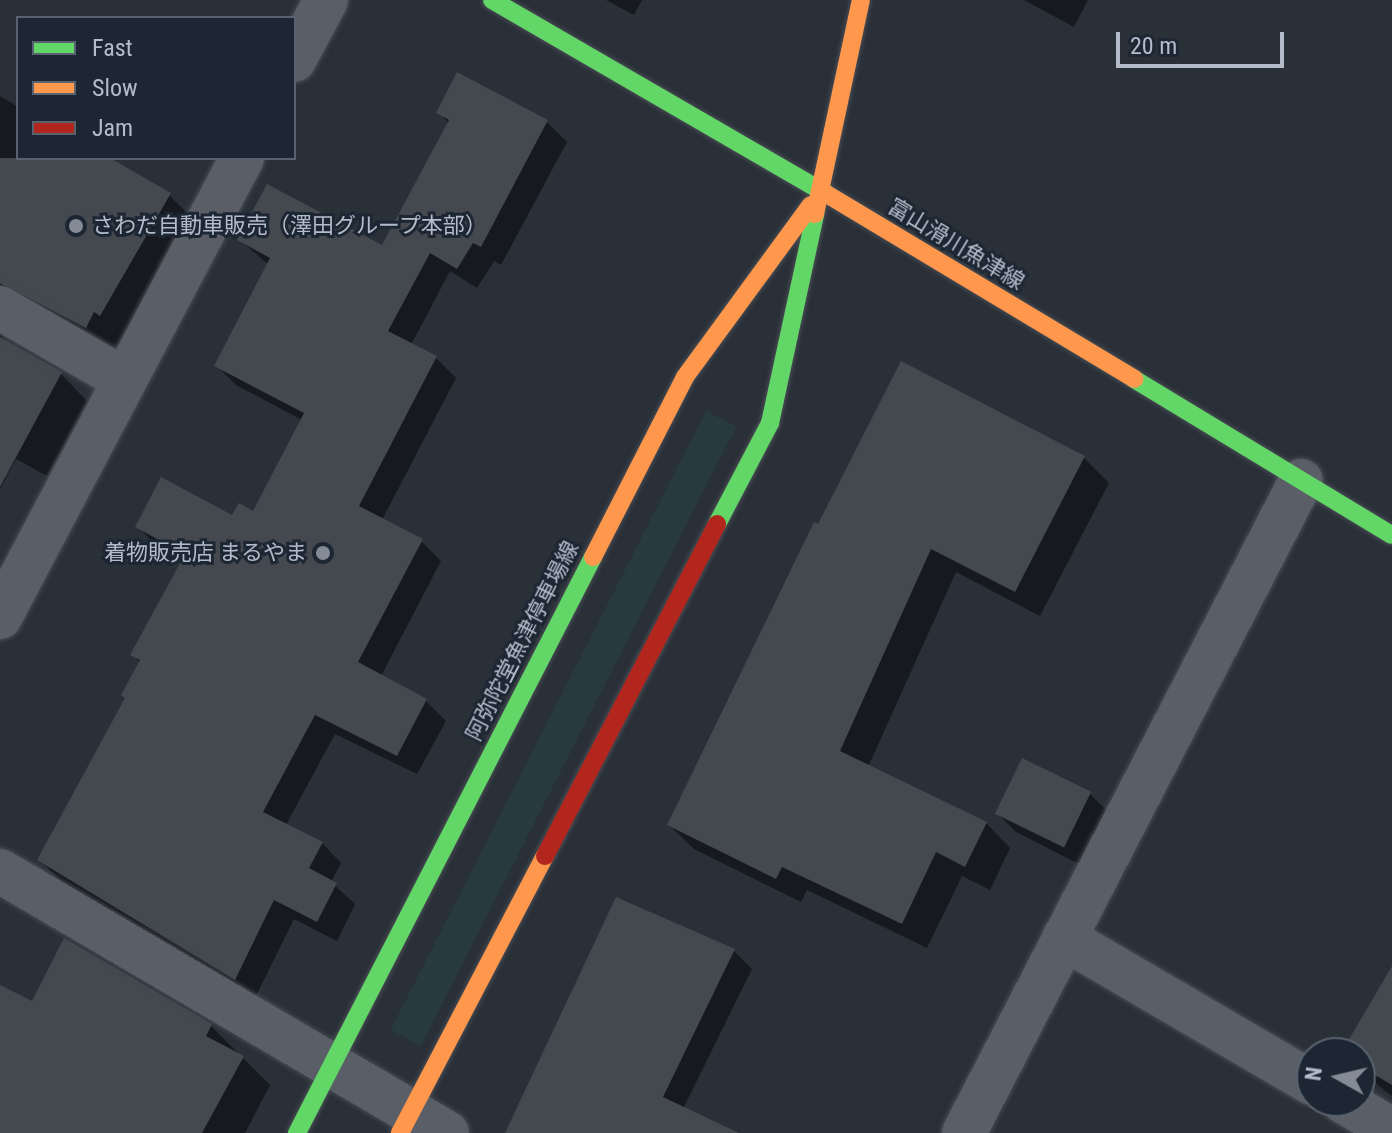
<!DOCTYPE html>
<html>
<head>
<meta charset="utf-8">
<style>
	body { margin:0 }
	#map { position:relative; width:1392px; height:1133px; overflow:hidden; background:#2a3038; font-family:"Roboto Condensed","Noto Sans JP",sans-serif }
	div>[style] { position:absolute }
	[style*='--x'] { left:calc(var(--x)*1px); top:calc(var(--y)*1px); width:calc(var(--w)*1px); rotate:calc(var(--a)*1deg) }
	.green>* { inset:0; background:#273a3e; transform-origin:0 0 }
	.shadow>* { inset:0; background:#0007 }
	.building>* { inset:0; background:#444950; transform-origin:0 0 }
	.roads { filter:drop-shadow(0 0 2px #484c53) drop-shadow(0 0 2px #484c53) }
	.street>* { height:44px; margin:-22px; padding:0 22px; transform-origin:22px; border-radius:22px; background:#5a5e66 }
	.fast>* { height:18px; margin:-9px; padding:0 9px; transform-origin:9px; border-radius:9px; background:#63d668 }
	.slow>* { height:18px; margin:-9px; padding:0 9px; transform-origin:9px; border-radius:9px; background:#ff974d }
	.jam>* { height:18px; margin:-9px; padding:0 9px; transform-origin:9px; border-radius:9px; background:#b3261e }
	.dots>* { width:22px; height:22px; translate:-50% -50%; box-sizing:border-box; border:4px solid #1d2633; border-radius:50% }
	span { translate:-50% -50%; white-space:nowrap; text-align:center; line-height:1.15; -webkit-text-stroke:6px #1d2633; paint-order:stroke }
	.poi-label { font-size:22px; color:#b4bcc9 }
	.left { translate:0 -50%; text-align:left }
	.right { translate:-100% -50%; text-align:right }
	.street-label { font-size:22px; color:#b4bcc9 }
	.legend { position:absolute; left:16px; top:16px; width:280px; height:144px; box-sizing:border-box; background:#1d2633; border:2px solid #59626f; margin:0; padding:10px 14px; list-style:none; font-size:24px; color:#b4bcc9 }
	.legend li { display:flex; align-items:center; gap:16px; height:40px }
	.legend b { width:40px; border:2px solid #59626f }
	.north { position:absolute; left:1296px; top:1037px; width:80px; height:80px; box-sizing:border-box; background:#1d2633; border:2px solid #59626f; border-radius:50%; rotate:278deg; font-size:22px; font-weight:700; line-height:32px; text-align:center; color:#b4bcc9 }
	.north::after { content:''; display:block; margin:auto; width:28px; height:36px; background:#848b96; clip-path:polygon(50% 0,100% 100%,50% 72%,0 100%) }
	.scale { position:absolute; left:1116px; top:32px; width:168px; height:36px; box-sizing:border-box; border:4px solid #b4bcc9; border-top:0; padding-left:10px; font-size:24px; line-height:28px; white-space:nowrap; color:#b4bcc9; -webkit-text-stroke:6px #1d2633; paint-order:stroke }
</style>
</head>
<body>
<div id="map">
	<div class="green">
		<div style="left:706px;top:411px;width:34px;height:695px;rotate:27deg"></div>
	</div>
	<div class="shadow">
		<div style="clip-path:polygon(606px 0,642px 0,634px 15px)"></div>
		<div style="clip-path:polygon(1024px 0,1088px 0,1074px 27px)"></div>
		<div style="clip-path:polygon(0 96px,18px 107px,18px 158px,106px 158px,169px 195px,196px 222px,127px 341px,122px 338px,113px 354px,4px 323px,3px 341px,61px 374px,87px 401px,47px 476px,16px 459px,0 489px)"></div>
		<div style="clip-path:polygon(438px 112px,547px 122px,567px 142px,501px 265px,494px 261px,477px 288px,450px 271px,411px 345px,436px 358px,456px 378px,382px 520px,421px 541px,441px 561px,381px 676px,426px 701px,446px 721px,417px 774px,335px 734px,286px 825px,322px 843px,341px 863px,331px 882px,355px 904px,337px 941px,294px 919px,255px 998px,60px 880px,40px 860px,127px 699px,141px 663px,133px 655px,184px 560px,157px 546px,137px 526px,253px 513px,302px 420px,236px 385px,216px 365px,269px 265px,240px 240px,382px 248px,449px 123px)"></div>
		<div style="clip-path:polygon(1084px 458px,1109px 483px,1040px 616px,956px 572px,868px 767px,986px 823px,1010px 848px,990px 890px,962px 876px,927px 948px,807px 890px,801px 902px,694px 849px,669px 825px,815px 525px)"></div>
		<div style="clip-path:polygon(1023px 761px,1090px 794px,1109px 813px,1083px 866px,1016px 832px,997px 813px)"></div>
		<div style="clip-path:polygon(734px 951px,752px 969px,682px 1111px,689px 1133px,516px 1133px)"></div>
		<div style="clip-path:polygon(1392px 970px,1392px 1096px,1360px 1071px,1360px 1053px,1343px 1053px)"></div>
		<div style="clip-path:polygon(0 987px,33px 1003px,211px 1026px,270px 1085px,245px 1133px,0 1133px)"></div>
	</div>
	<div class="building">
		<div style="clip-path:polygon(457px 72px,548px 120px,481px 247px,473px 243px,457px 269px,430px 253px,388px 331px,437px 356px,359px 506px,423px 539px,358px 662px,427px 699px,397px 756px,315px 715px,263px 812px,323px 842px,309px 868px,337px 883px,317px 922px,274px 900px,235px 980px,37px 860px,125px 698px,121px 695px,140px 660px,130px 655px,185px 554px,135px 527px,161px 477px,232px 515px,239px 503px,253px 511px,304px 413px,214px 366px,270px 258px,237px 240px,267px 184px,382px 245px,449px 120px,436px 113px)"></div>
		<div style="clip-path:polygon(0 158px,110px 158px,171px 193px,100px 316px,94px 312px,86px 328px,0 283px)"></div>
		<div style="clip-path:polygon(0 337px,62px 372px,0 487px)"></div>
		<div style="clip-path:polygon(901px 361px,1085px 456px,1015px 592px,931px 549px,840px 751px,987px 822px,965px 867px,936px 852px,902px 924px,782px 867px,776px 879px,667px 825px,814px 522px,818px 524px)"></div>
		<div style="left:1022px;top:758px;width:77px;height:62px;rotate:26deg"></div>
		<div style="clip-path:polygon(616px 897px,735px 949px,663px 1097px,739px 1133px,505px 1133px)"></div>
		<div style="clip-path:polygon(64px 938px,212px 1024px,206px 1036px,244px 1056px,202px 1133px,0 1133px,0 985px,32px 1001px)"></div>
		<div style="clip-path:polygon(1392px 966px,1392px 1085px,1360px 1066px,1360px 1053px,1341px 1053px)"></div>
	</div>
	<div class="roads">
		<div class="street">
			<div style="--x:294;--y:60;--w:68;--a:-61.9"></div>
			<div style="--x:0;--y:308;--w:144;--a:29.9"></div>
			<div style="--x:0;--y:617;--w:519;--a:-62.2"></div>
			<div style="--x:0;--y:871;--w:518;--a:30.38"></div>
			<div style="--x:1064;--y:938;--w:287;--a:30.3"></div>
			<div style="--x:1343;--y:1101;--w:57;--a:30.6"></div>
			<div style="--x:964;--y:1133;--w:734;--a:-62.67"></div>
		</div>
		<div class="fast">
			<div style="--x:492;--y:0;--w:385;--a:30.1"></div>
			<div style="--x:1134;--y:379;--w:301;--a:31.2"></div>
			<div style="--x:717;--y:524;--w:114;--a:-62.3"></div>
			<div style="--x:770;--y:423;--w:214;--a:-77.8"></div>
			<div style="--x:297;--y:1133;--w:648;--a:-62.8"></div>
		</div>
		<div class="slow">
			<div style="--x:825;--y:193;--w:361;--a:31"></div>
			<div style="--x:815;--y:214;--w:219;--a:-77.9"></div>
			<div style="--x:593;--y:557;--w:202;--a:-62.9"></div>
			<div style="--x:685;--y:377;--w:213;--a:-53.8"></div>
			<div style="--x:400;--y:1133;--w:313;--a:-62.4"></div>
		</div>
		<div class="jam">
			<div style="--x:545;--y:856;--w:374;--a:-62.6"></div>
		</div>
	</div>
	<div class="dots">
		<div style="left:76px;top:226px;background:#848b96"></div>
		<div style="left:323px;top:553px;background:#848b96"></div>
	</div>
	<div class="poi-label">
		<span class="left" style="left:92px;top:226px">さわだ自動車販売（澤田グループ本部）</span>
		<span class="right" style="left:307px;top:553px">着物販売店 まるやま</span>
	</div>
	<div class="street-label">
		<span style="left:956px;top:244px;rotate:31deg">富山滑川魚津線</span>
		<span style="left:522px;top:641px;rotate:-63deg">阿弥陀堂魚津停車場線</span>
	</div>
	<ul class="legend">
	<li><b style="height:10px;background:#63d668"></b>Fast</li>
	<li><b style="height:10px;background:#ff974d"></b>Slow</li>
	<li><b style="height:10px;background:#b3261e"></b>Jam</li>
	</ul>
	<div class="north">N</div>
	<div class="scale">20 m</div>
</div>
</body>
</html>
